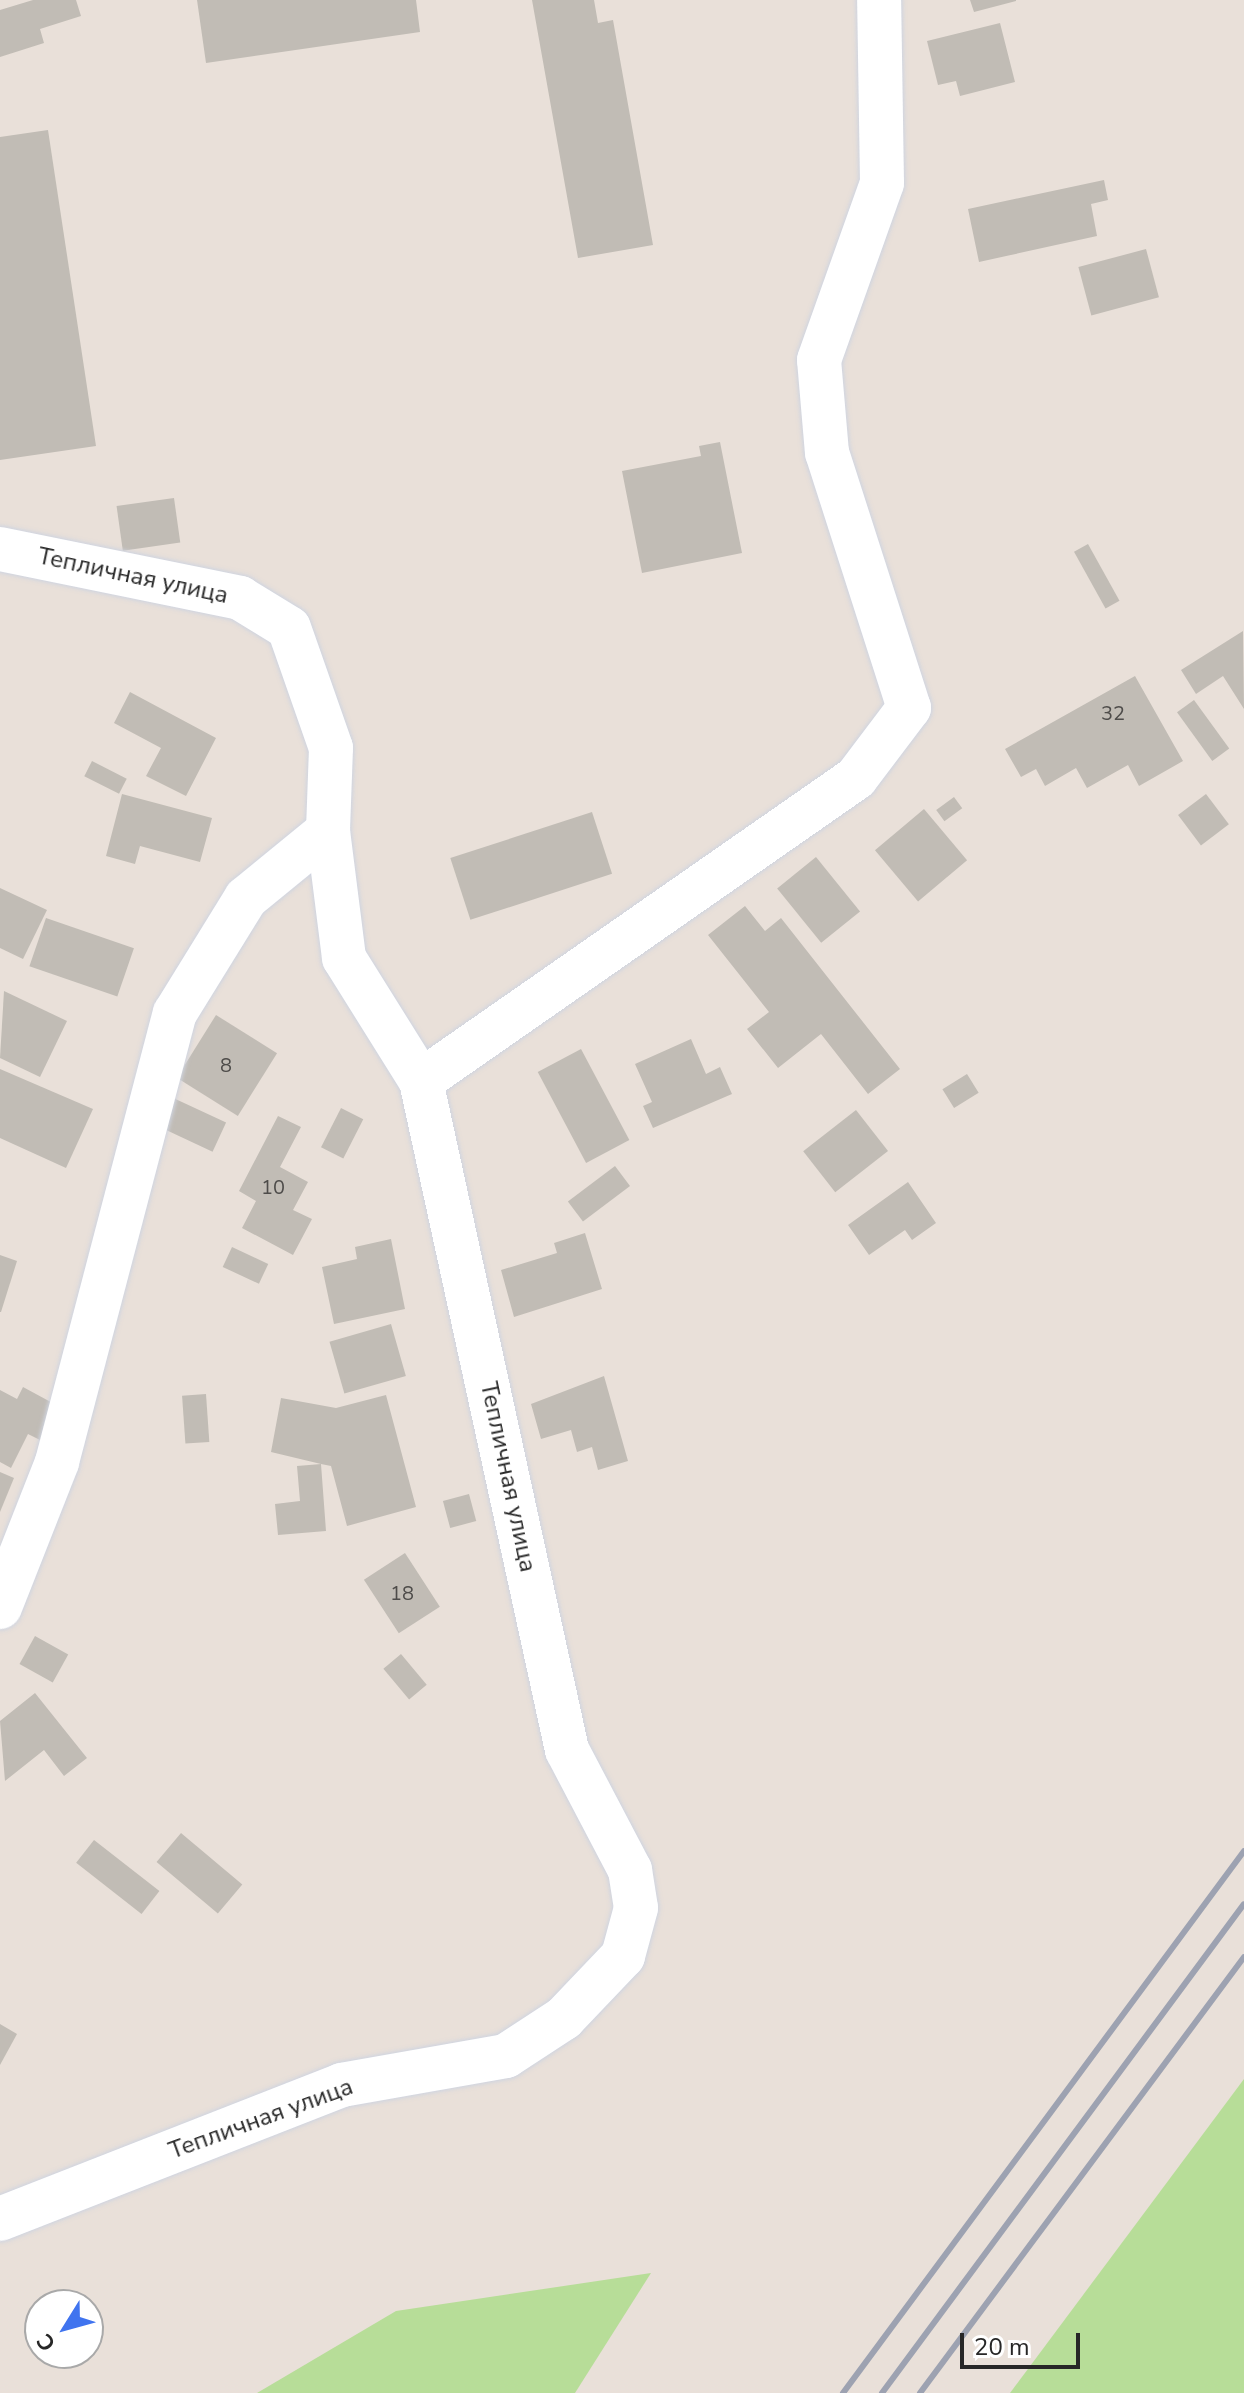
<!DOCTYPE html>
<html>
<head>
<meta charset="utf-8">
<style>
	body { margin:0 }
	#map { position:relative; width:1244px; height:2393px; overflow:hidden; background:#e9e0d9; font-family:"Nunito Sans",sans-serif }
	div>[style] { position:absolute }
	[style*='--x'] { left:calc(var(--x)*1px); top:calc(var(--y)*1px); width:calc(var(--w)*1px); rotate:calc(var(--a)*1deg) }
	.green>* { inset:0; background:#b7dd98 }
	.building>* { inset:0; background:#c1bcb5; transform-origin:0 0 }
	.roads { filter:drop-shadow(0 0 2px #cfd4e0) drop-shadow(0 0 2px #cfd4e0) }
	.minor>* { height:44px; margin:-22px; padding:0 22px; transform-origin:22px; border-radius:22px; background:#fff }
	.rail>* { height:6px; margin:-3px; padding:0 3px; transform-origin:3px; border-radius:3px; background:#9da2b1 }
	span { translate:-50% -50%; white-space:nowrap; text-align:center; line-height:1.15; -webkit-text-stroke:6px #fff; paint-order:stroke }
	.number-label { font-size:20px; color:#4e4c4a }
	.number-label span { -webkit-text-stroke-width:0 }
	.street-label { font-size:24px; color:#272727 }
	.north { position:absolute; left:24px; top:2289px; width:80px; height:80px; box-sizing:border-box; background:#fff; border:2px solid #a9a9a9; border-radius:50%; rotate:233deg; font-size:22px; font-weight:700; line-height:32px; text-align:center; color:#272727 }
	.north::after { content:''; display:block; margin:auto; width:28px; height:36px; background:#4074ef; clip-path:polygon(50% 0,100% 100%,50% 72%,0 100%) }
	.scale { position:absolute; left:960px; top:2333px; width:120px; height:36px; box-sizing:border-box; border:4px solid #272727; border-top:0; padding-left:10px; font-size:24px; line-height:28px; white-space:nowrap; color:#272727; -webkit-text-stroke:6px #fff; paint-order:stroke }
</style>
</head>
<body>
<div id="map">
	<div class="green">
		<div style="clip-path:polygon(1244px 2079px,1244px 2393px,1010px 2393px)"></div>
		<div style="clip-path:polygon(651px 2273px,575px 2393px,257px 2393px,396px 2311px)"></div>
	</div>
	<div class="building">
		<div style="clip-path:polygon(33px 0,76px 0,81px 16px,40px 29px,44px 43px,0 57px,0 10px)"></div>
		<div style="clip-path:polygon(197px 0,416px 0,420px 32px,206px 63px)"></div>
		<div style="clip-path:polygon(532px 0,594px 0,598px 23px,613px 20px,653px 245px,578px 258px)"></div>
		<div style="clip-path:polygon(970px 0,1016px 0,1016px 1px,974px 12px)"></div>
		<div style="clip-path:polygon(1000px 23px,1015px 82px,960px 96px,956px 81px,938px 85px,927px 41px)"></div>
		<div style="clip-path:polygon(48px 130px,96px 446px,0 460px,0 137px)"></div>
		<div style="clip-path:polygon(1104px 180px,1108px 200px,1091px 204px,1097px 236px,979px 262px,968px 209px)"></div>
		<div style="left:1146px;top:249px;width:50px;height:70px;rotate:75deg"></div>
		<div style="clip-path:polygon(720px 442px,742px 553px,642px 573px,622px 471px,701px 456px,699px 446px)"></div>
		<div style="left:174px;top:498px;width:45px;height:58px;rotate:82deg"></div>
		<div style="left:1088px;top:544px;width:65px;height:16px;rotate:61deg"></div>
		<div style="clip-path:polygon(1243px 631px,1244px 709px,1223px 676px,1196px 694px,1181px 670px)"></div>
		<div style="clip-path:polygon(1135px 676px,1183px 761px,1139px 786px,1128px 765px,1087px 788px,1076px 768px,1045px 786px,1036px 769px,1021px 777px,1005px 749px)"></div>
		<div style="clip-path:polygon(130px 692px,216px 738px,186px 796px,146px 776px,161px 748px,114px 723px)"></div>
		<div style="left:1194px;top:700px;width:60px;height:21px;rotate:54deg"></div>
		<div style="left:92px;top:761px;width:39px;height:17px;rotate:27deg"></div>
		<div style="clip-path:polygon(122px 794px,212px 818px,200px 862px,140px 846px,135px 864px,106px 856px)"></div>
		<div style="left:1206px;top:794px;width:38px;height:35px;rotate:53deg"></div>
		<div style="left:954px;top:797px;width:14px;height:22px;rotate:54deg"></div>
		<div style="left:924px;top:809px;width:67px;height:64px;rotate:50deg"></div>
		<div style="left:592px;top:812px;width:65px;height:149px;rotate:72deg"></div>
		<div style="left:816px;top:857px;width:70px;height:50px;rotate:51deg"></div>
		<div style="clip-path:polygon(0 888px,47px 910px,23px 959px,0 948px)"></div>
		<div style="clip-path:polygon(745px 906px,765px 931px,781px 918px,900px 1069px,868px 1094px,821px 1034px,778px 1068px,747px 1029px,769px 1012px,708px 935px)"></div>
		<div style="left:46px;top:918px;width:93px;height:51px;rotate:19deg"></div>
		<div style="clip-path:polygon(4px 991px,67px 1021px,40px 1077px,0 1058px)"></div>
		<div style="left:216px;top:1015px;width:72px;height:74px;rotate:32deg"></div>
		<div style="clip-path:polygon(691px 1039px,706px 1074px,720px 1067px,732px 1094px,653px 1128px,643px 1106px,652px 1102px,635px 1064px)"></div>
		<div style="left:581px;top:1049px;width:103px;height:49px;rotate:62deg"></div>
		<div style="clip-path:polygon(0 1069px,93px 1109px,66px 1168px,0 1138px)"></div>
		<div style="left:967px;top:1074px;width:22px;height:29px;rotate:58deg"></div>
		<div style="left:169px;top:1096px;width:63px;height:32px;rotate:25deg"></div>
		<div style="left:341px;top:1108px;width:25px;height:44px;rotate:27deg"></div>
		<div style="left:856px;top:1110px;width:52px;height:67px;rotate:52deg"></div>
		<div style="clip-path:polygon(278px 1116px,301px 1127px,280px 1167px,308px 1182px,293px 1210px,312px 1219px,293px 1255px,242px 1228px,256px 1201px,239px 1191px)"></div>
		<div style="left:615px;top:1166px;width:25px;height:59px;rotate:53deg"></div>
		<div style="clip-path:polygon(908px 1182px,936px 1223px,912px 1240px,905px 1230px,869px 1255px,848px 1225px)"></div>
		<div style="clip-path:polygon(585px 1233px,602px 1289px,514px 1317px,501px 1270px,557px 1253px,554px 1243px)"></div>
		<div style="clip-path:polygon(391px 1239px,405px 1309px,334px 1324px,322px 1267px,357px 1259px,355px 1247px)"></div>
		<div style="left:232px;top:1247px;width:40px;height:22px;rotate:25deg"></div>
		<div style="clip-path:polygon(0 1255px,17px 1261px,1px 1312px,0 1312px)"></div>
		<div style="left:391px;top:1324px;width:54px;height:64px;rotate:74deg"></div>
		<div style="clip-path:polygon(604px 1376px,628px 1461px,598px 1470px,592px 1447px,577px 1452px,571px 1430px,541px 1439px,531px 1404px)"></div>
		<div style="clip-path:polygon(23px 1387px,60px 1407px,42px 1441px,28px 1434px,11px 1468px,0 1462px,0 1390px,17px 1399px)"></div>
		<div style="left:206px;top:1394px;width:48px;height:24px;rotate:86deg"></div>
		<div style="clip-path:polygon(386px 1395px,416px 1507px,347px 1526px,331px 1466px,321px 1464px,326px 1531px,278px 1535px,275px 1504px,300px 1501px,297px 1466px,321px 1464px,271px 1452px,281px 1398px,336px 1408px)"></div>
		<div style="clip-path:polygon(0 1472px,14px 1478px,0 1512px)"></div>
		<div style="left:469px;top:1494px;width:28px;height:27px;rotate:75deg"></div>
		<div style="left:405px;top:1553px;width:64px;height:49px;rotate:57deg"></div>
		<div style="left:35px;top:1636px;width:38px;height:32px;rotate:29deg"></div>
		<div style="left:401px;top:1654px;width:40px;height:23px;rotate:50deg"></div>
		<div style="clip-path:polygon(35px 1693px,87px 1758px,64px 1776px,44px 1750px,5px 1781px,0 1721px)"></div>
		<div style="left:181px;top:1833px;width:80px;height:38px;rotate:40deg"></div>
		<div style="left:94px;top:1840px;width:83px;height:29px;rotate:38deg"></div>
		<div style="clip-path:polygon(0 2024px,17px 2034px,0 2065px)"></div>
	</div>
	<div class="roads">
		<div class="minor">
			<div style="--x:0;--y:549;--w:245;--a:11.5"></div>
			<div style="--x:240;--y:598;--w:57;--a:31.5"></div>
			<div style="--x:289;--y:628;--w:127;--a:70.7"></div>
			<div style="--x:331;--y:748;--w:83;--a:92.1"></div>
			<div style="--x:328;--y:831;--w:128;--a:82.8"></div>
			<div style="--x:344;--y:958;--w:145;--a:58"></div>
			<div style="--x:421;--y:1081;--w:685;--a:77.69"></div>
			<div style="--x:567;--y:1750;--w:136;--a:62.3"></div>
			<div style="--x:630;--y:1870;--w:38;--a:81"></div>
			<div style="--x:636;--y:1908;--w:50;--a:105.2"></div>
			<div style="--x:623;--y:1956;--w:86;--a:133.6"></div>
			<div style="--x:564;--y:2018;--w:69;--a:146.8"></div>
			<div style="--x:506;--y:2056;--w:167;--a:170"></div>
			<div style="--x:342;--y:2085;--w:367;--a:158.6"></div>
			<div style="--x:421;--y:1081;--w:530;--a:-34.86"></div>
			<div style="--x:856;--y:778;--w:88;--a:-52.9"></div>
			<div style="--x:909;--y:708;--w:268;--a:-107.8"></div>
			<div style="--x:827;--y:453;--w:93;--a:-94.9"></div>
			<div style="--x:819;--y:360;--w:188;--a:-70.4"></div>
			<div style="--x:882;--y:183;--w:183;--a:-90.9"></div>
			<div style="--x:0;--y:1607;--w:156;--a:-68.5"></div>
			<div style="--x:57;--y:1462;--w:464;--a:-75.3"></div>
			<div style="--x:175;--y:1013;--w:135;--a:-58.3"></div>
			<div style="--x:246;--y:898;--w:106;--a:-39.3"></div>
		</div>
	</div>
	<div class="rail">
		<div style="--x:843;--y:2393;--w:674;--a:-53.5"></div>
		<div style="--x:882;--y:2393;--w:608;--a:-53.49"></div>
		<div style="--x:920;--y:2393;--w:543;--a:-53.38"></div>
	</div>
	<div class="number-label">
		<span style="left:1113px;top:713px">32</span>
		<span style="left:226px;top:1065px">8</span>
		<span style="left:273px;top:1187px">10</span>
		<span style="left:402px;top:1593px">18</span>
	</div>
	<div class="street-label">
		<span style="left:133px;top:576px;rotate:12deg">Тепличная улица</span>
		<span style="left:508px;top:1477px;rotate:78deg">Тепличная улица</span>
		<span style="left:261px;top:2119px;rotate:-20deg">Тепличная улица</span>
	</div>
	<div class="north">С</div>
	<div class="scale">20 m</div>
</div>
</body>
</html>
